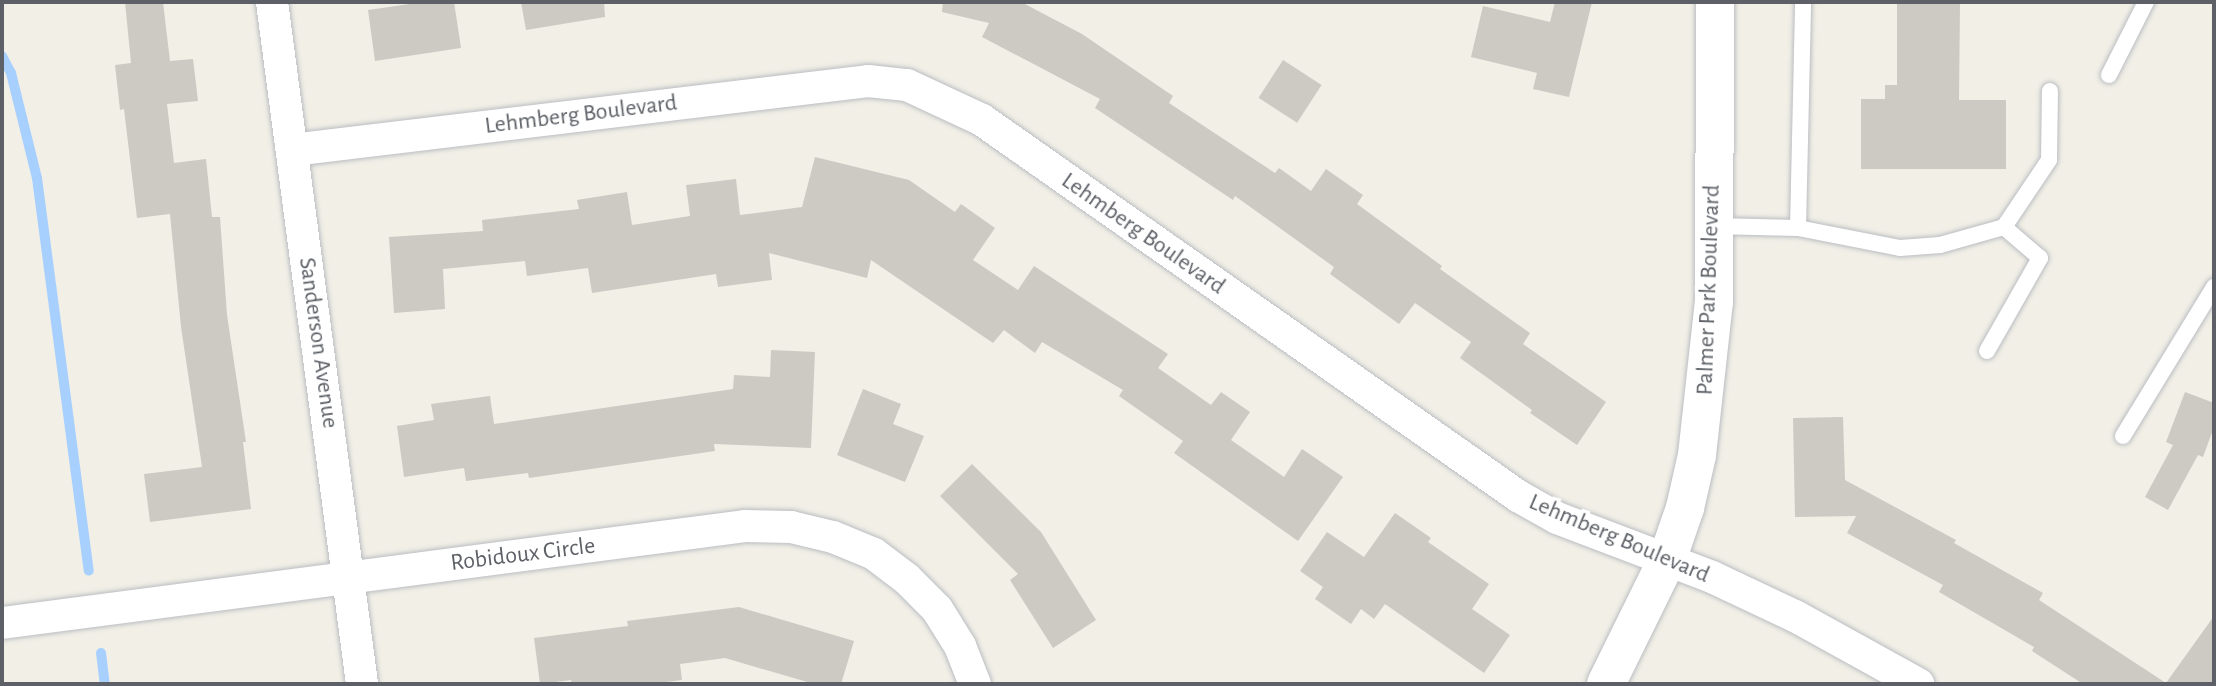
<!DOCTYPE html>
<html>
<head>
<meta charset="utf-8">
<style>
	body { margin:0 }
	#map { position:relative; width:2216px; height:686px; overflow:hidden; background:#f1efe6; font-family:"Alegreya Sans",sans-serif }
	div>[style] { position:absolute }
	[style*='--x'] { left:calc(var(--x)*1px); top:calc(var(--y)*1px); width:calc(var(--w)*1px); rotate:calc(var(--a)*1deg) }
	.stream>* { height:10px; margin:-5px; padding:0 5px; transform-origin:5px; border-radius:5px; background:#a8d0ff }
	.building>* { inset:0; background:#cccac2; transform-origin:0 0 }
	.roads { filter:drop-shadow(0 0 2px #babdc2) drop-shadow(0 0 2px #babdc2) }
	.service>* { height:16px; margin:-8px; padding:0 8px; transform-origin:8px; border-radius:8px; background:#fff }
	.minor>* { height:32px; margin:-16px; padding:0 16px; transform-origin:16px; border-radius:16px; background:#fff }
	.secondary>* { height:38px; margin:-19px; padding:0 19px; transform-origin:19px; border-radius:19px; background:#fff }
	span { translate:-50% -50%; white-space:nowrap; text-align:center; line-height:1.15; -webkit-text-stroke:7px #fff; paint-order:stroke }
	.street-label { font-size:24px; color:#5d6167 }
	.frame { position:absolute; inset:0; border:4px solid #5d6167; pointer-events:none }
</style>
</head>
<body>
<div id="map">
	<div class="stream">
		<div style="--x:2;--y:56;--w:19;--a:62"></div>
		<div style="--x:11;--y:73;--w:108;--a:76.1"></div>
		<div style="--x:37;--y:178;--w:396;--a:82.5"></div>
		<div style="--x:101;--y:653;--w:31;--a:83"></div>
	</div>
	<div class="building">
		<div style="clip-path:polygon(125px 2px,163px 2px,170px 61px,193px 59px,198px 101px,167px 104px,174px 163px,206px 159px,212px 217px,220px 217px,227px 315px,246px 442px,243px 442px,251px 509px,150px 522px,144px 474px,202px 467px,181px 327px,170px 214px,137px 218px,124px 109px,120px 110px,115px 65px,131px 63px)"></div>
		<div style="clip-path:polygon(424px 2px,454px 2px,461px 48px,375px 61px,368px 10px)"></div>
		<div style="clip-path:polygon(521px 2px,604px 2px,605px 17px,526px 30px)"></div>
		<div style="clip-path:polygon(943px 2px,1021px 2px,1082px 34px,1173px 96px,1169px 103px,1275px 173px,1279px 168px,1311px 191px,1326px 169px,1363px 195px,1357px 204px,1442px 266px,1440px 269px,1530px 333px,1523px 344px,1606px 402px,1577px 445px,1530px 413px,1532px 410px,1460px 358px,1471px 342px,1415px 303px,1399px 324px,1330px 274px,1334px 267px,1235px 196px,1233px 200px,1095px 108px,1100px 99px,982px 37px,989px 23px,942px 12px)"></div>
		<div style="clip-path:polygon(1555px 2px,1592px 2px,1569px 97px,1533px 89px,1537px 73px,1471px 57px,1483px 6px,1550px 22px)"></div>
		<div style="clip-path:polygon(1897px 2px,1960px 2px,1959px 100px,2006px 100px,2006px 169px,1861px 169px,1861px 99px,1885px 99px,1885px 85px,1897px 85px)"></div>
		<div style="left:1283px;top:60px;width:46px;height:45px;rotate:33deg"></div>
		<div style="clip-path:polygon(815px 157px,909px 180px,955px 212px,961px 204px,995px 228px,973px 260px,1018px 290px,1034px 266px,1168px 354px,1158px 368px,1211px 405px,1221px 392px,1250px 412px,1231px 440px,1284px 477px,1302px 449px,1343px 477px,1298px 541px,1174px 453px,1183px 441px,1119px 396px,1123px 390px,1042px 342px,1035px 353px,1004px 330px,993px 343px,871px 260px,867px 278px,769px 253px,772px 280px,718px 287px,716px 274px,592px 293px,588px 268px,527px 276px,525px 261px,443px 269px,445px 309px,394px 313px,389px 237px,483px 231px,482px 220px,579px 209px,577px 200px,627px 192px,632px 225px,690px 216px,686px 185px,736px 179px,740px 215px,802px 207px)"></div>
		<div style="clip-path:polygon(771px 350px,815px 352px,811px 448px,714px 444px,715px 451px,529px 478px,528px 473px,466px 481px,464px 468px,404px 477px,397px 426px,434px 420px,431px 404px,490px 396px,494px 424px,733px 389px,734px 375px,770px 377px)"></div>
		<div style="clip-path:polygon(863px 389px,901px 404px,893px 424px,924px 436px,905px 482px,837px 455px)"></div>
		<div style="clip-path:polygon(2185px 392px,2214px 403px,2214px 427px,2203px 457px,2198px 455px,2168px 510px,2145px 497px,2173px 445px,2166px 442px)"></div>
		<div style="clip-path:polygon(1843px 417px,1845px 480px,1956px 540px,1954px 543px,2043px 593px,2039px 600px,2166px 683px,2214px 616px,2214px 684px,2083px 684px,2032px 651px,2034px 647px,1939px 592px,1943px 585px,1847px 533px,1856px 516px,1795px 517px,1793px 418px)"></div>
		<div style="clip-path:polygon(972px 464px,1041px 532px,1096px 620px,1053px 648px,1010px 580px,1018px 574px,940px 496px)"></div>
		<div style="clip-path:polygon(1395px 513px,1431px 538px,1428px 542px,1489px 584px,1472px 609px,1510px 635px,1484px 673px,1385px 604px,1374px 619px,1361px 609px,1351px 624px,1315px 599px,1323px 587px,1300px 571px,1327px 532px,1364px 557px)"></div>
		<div style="clip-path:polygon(739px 607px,854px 641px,841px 684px,814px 684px,725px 658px,680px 664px,682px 680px,650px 684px,572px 684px,571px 680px,540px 684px,534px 638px,628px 626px,627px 621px)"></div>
	</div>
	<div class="roads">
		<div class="service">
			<div style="--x:2109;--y:75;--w:82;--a:-63.1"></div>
			<div style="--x:1714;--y:226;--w:84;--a:1.4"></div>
			<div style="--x:1798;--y:228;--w:104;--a:11.1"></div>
			<div style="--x:1900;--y:248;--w:40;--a:-4.3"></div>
			<div style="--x:1940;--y:245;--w:66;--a:-15.7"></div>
			<div style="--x:2004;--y:227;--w:81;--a:-56.1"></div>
			<div style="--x:2049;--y:160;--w:69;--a:-89.2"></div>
			<div style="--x:1798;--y:228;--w:226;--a:-88.7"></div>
			<div style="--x:1987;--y:351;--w:107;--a:-60.3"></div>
			<div style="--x:2040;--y:258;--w:48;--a:-139.3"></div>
			<div style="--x:2123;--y:436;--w:175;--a:-58.6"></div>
		</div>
		<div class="minor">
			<div style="--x:272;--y:2;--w:688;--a:82.48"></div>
			<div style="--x:292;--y:150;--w:580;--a:-6.83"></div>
			<div style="--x:868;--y:81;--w:39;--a:6"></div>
			<div style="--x:907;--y:85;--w:83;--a:25"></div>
			<div style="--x:982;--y:120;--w:655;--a:35.05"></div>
			<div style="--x:1518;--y:496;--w:45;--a:29.4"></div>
			<div style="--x:1557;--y:518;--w:166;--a:20.8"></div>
			<div style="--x:1712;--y:577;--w:92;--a:25.2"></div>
			<div style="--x:1795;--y:616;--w:141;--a:28.9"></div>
			<div style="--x:2;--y:623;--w:749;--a:-7.44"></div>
			<div style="--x:745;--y:526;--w:46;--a:1.2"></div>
			<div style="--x:791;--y:527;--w:43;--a:13.4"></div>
			<div style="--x:833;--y:537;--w:44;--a:22.5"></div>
			<div style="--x:874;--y:554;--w:41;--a:37.1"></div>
			<div style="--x:907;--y:579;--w:42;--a:45"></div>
			<div style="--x:937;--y:609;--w:44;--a:58.1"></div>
			<div style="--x:960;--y:646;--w:41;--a:68.5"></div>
		</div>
		<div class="secondary">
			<div style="--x:1606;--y:684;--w:138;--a:-63.8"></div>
			<div style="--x:1667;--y:560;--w:55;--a:-70.9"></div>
			<div style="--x:1685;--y:508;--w:54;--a:-77.2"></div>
			<div style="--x:1697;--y:455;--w:154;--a:-83.7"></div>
			<div style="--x:1714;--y:302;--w:300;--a:-89.8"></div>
		</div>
	</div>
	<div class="street-label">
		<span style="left:581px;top:115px;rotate:-7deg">Lehmberg Boulevard</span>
		<span style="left:1143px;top:234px;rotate:35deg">Lehmberg Boulevard</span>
		<span style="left:1709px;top:290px;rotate:-88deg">Palmer Park Boulevard</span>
		<span style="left:318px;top:343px;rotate:82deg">Sanderson Avenue</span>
		<span style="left:1619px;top:539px;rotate:23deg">Lehmberg Boulevard</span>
		<span style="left:523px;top:555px;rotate:-7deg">Robidoux Circle</span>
	</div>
	<div class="frame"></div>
</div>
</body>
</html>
